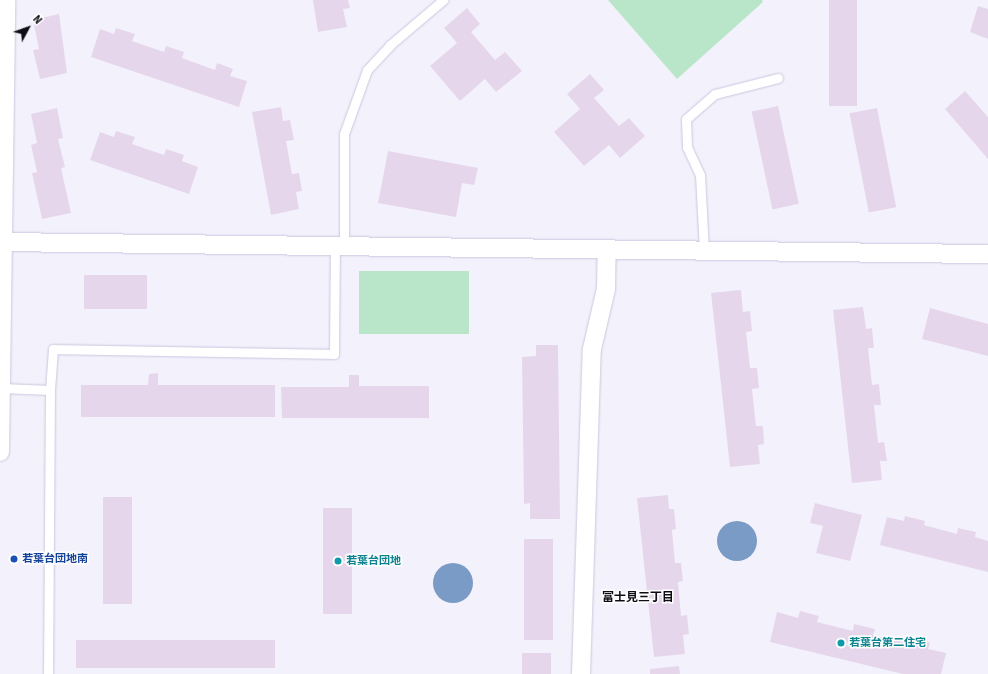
<!DOCTYPE html>
<html>
<head>
<meta charset="utf-8">
<style>
	body { margin:0 }
	#map { position:relative; width:988px; height:674px; overflow:hidden; background:#f3f2fc; font-family:"Source Sans 3","Noto Sans JP",sans-serif }
	div>[style] { position:absolute }
	[style*='--x'] { left:calc(var(--x)*1px); top:calc(var(--y)*1px); width:calc(var(--w)*1px); rotate:calc(var(--a)*1deg) }
	.green>* { inset:0; background:#b9e6c9; transform-origin:0 0 }
	.water>* { inset:0; background:#7a9bc5 }
	.round { border-radius:50% }
	.building>* { inset:0; background:#e6d6ec; transform-origin:0 0 }
	.roads { filter:drop-shadow(0 0 1px #cac7df) drop-shadow(0 0 1px #cac7df) }
	.lane>* { height:9px; margin:-4.5px; padding:0 4.5px; transform-origin:4.5px; border-radius:4.5px; background:#fff }
	.street>* { height:18px; margin:-9px; padding:0 9px; transform-origin:9px; border-radius:9px; background:#fff }
	.dots>* { width:11px; height:11px; translate:-50% -50%; box-sizing:border-box; border:2px solid #fff; border-radius:50% }
	span { translate:-50% -50%; white-space:nowrap; text-align:center; line-height:1.15; -webkit-text-stroke:3px #fff; paint-order:stroke }
	.transit-label { font-size:11px; color:#164399; font-weight:700 }
	.left { translate:0 -50%; text-align:left }
	.culture-label { font-size:11px; color:#0d838f; font-weight:700 }
	.neighbourhood-label { font-size:12px; color:#0e0d15; font-weight:700 }
	.north { position:absolute; left:8px; top:8px; width:40px; height:40px; -webkit-text-stroke:3px #fff; paint-order:stroke; rotate:49deg; font-size:11px; font-weight:700; line-height:16px; text-align:center; color:#0e0d15 }
	.north::after { content:''; display:block; margin:auto; width:14px; height:18px; background:#0e0d15; clip-path:polygon(50% 0,100% 100%,50% 72%,0 100%) }
</style>
</head>
<body>
<div id="map">
	<div class="green">
		<div style="clip-path:polygon(608px 0,762px 0,763px 2px,677px 79px)"></div>
		<div style="left:359px;top:271px;width:110px;height:63px"></div>
	</div>
	<div class="water">
		<div class="round" style="left:717px;top:521px;width:40px;height:40px"></div>
		<div class="round" style="left:433px;top:563px;width:40px;height:40px"></div>
	</div>
	<div class="building">
		<div style="clip-path:polygon(313px 0,348px 0,350px 8px,343px 9px,347px 27px,318px 32px)"></div>
		<div style="left:829px;top:0;width:28px;height:106px"></div>
		<div style="clip-path:polygon(978px 6px,988px 9px,988px 39px,970px 32px)"></div>
		<div style="clip-path:polygon(467px 8px,480px 24px,471px 32px,495px 60px,505px 52px,522px 71px,496px 92px,485px 79px,460px 101px,430px 66px,457px 43px,444px 28px)"></div>
		<div style="clip-path:polygon(59px 14px,67px 73px,40px 79px,33px 50px,39px 49px,33px 20px)"></div>
		<div style="clip-path:polygon(116px 28px,135px 34px,132px 41px,164px 52px,166px 46px,184px 52px,182px 58px,215px 70px,217px 63px,233px 69px,230px 76px,247px 81px,239px 107px,91px 57px,100px 29px,114px 34px)"></div>
		<div style="clip-path:polygon(590px 74px,604px 90px,594px 98px,619px 126px,629px 118px,645px 136px,620px 158px,609px 145px,584px 166px,554px 132px,580px 109px,567px 94px)"></div>
		<div style="clip-path:polygon(965px 91px,988px 117px,988px 159px,945px 109px)"></div>
		<div style="left:778px;top:106px;width:100px;height:27px;rotate:78deg"></div>
		<div style="clip-path:polygon(281px 107px,283px 121px,290px 120px,294px 140px,286px 141px,292px 174px,299px 173px,302px 191px,296px 192px,299px 209px,271px 215px,252px 112px)"></div>
		<div style="clip-path:polygon(57px 108px,63px 138px,58px 139px,65px 167px,61px 168px,71px 213px,42px 219px,32px 173px,37px 172px,31px 145px,37px 143px,31px 114px)"></div>
		<div style="left:877px;top:108px;width:101px;height:28px;rotate:79deg"></div>
		<div style="clip-path:polygon(116px 131px,135px 137px,132px 144px,164px 155px,166px 149px,184px 155px,182px 161px,198px 167px,189px 194px,90px 160px,100px 132px,114px 137px)"></div>
		<div style="clip-path:polygon(388px 151px,478px 168px,474px 185px,462px 183px,456px 217px,378px 203px)"></div>
		<div style="left:84px;top:275px;width:63px;height:34px"></div>
		<div style="clip-path:polygon(741px 290px,743px 312px,750px 311px,752px 331px,746px 332px,750px 368px,757px 368px,759px 388px,752px 389px,756px 426px,763px 426px,764px 444px,758px 445px,760px 464px,730px 467px,711px 293px)"></div>
		<div style="clip-path:polygon(863px 307px,866px 329px,872px 328px,874px 348px,868px 348px,872px 385px,879px 384px,881px 405px,874px 405px,878px 443px,884px 442px,887px 461px,880px 461px,882px 480px,852px 483px,833px 310px)"></div>
		<div style="clip-path:polygon(930px 308px,988px 324px,988px 356px,922px 339px)"></div>
		<div style="clip-path:polygon(536px 345px,558px 345px,560px 519px,530px 519px,530px 503px,524px 504px,522px 357px,536px 356px)"></div>
		<div style="clip-path:polygon(158px 373px,158px 385px,275px 385px,275px 417px,81px 417px,81px 385px,148px 385px,149px 374px)"></div>
		<div style="clip-path:polygon(349px 375px,359px 375px,359px 386px,429px 386px,429px 418px,282px 418px,281px 387px,349px 387px)"></div>
		<div style="clip-path:polygon(668px 495px,669px 509px,674px 509px,676px 529px,672px 530px,675px 563px,681px 563px,683px 581px,678px 582px,681px 616px,687px 615px,689px 634px,683px 635px,685px 654px,654px 657px,637px 498px)"></div>
		<div style="left:103px;top:497px;width:29px;height:107px"></div>
		<div style="clip-path:polygon(815px 503px,862px 515px,850px 561px,816px 553px,823px 526px,810px 523px)"></div>
		<div style="left:323px;top:508px;width:29px;height:106px"></div>
		<div style="clip-path:polygon(905px 516px,925px 521px,924px 525px,957px 534px,958px 528px,976px 532px,975px 537px,988px 541px,988px 572px,880px 545px,887px 517px,904px 521px)"></div>
		<div style="left:524px;top:539px;width:29px;height:101px"></div>
		<div style="clip-path:polygon(800px 611px,819px 616px,817px 622px,853px 631px,854px 624px,875px 629px,873px 635px,910px 644px,911px 638px,930px 643px,928px 649px,946px 653px,941px 674px,903px 674px,770px 642px,777px 612px,798px 618px)"></div>
		<div style="left:76px;top:640px;width:199px;height:28px"></div>
		<div style="left:522px;top:653px;width:29px;height:21px"></div>
		<div style="clip-path:polygon(679px 666px,680px 674px,650px 674px,650px 669px)"></div>
	</div>
	<div class="roads">
		<div class="lane">
			<div style="--x:344;--y:247;--w:113;--a:-90"></div>
			<div style="--x:344;--y:134;--w:68;--a:-70.2"></div>
			<div style="--x:367;--y:70;--w:34;--a:-47"></div>
			<div style="--x:390;--y:45;--w:70;--a:-40.3"></div>
			<div style="--x:704;--y:251;--w:76;--a:-93"></div>
			<div style="--x:700;--y:175;--w:31;--a:-115"></div>
			<div style="--x:687;--y:147;--w:28;--a:-92"></div>
			<div style="--x:686;--y:119;--w:38;--a:-41"></div>
			<div style="--x:715;--y:94;--w:65;--a:-14.3"></div>
			<div style="--x:1;--y:388;--w:49;--a:2.3"></div>
			<div style="--x:50;--y:390;--w:41;--a:-85.8"></div>
			<div style="--x:53;--y:349;--w:281;--a:1"></div>
			<div style="--x:334;--y:354;--w:107;--a:-89.5"></div>
			<div style="--x:48;--y:674;--w:284;--a:-89.6"></div>
		</div>
		<div class="street">
			<div style="--x:0;--y:242;--w:988;--a:0.7"></div>
			<div style="--x:0;--y:452;--w:452;--a:-89.2"></div>
			<div style="--x:581;--y:674;--w:325;--a:-88.1"></div>
			<div style="--x:592;--y:349;--w:62;--a:-76.9"></div>
			<div style="--x:606;--y:289;--w:39;--a:-89"></div>
		</div>
	</div>
	<div class="dots">
		<div style="left:14px;top:559px;background:#1a4fb4"></div>
		<div style="left:338px;top:561px;background:#0f9aa8"></div>
		<div style="left:841px;top:643px;background:#0f9aa8"></div>
	</div>
	<div class="transit-label">
		<span class="left" style="left:22px;top:559px">若葉台団地南</span>
	</div>
	<div class="culture-label">
		<span class="left" style="left:346px;top:561px">若葉台団地</span>
		<span class="left" style="left:849px;top:643px">若葉台第二住宅</span>
	</div>
	<div class="neighbourhood-label">
		<span style="left:638px;top:598px">富士見三丁目</span>
	</div>
	<div class="north">N</div>
</div>
</body>
</html>
